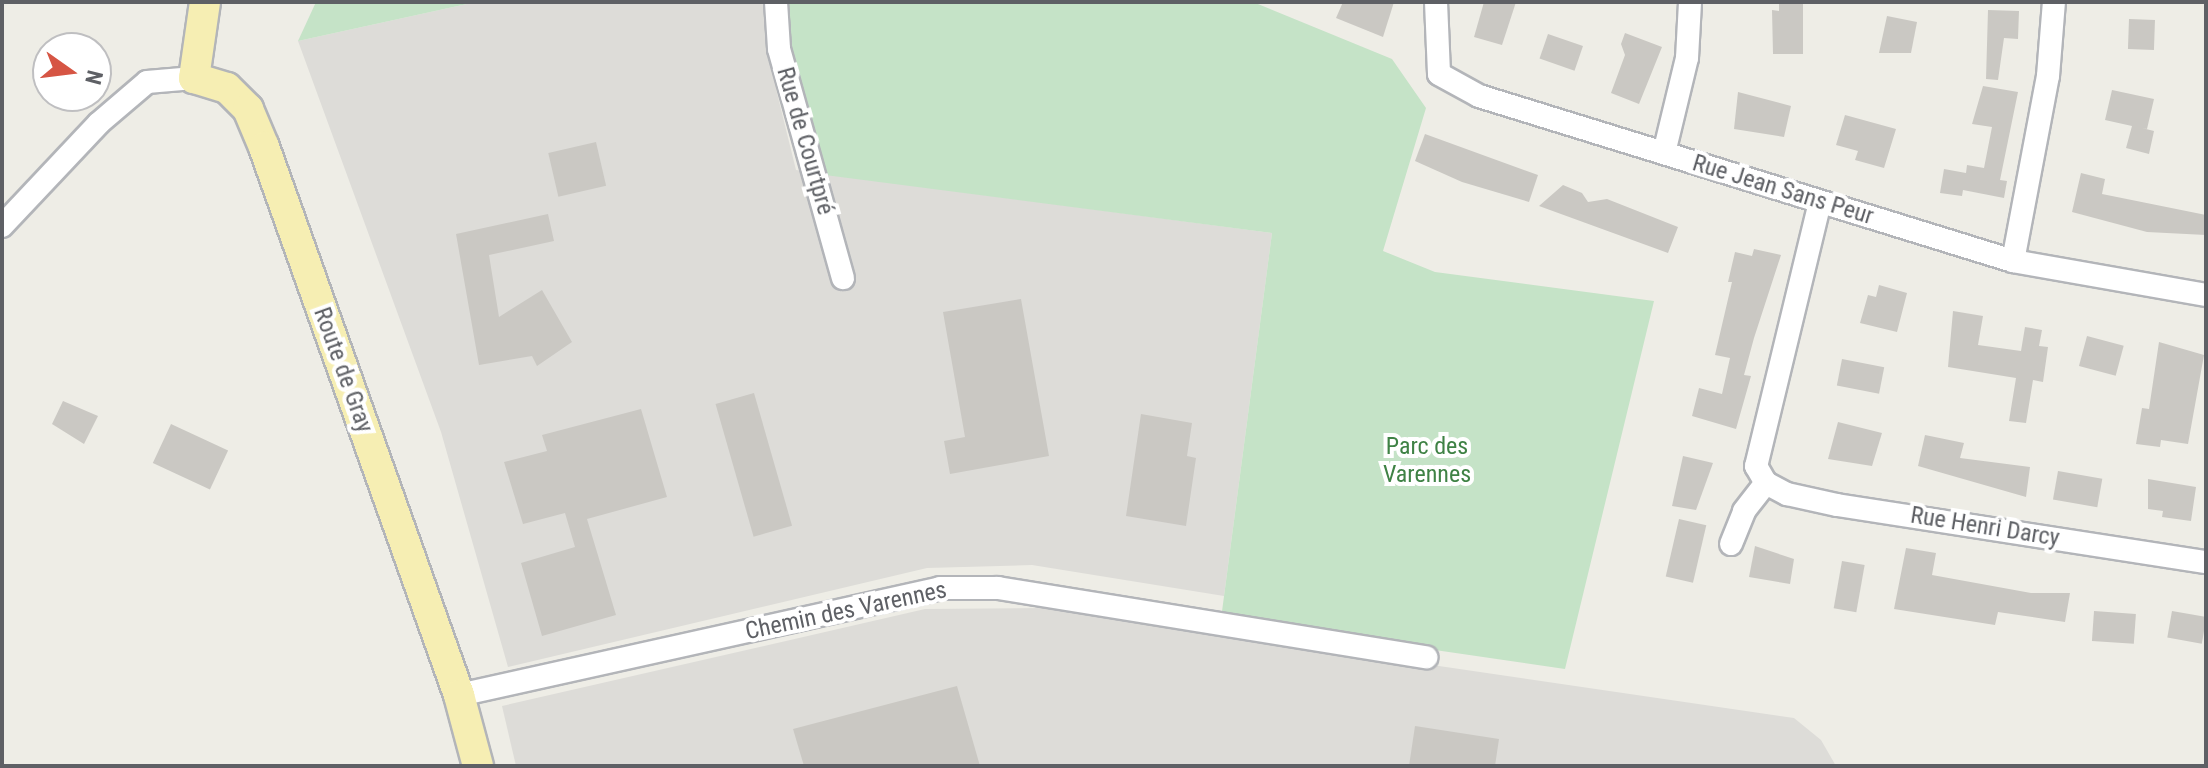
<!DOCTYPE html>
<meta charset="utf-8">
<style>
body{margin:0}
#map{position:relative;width:2208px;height:768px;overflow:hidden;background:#eeede6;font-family:"Roboto Condensed",sans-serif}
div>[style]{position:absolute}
.industrial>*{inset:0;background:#dddcd8}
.green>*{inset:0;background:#c5e3c7}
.building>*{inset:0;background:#cac8c3;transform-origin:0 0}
.roads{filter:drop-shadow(2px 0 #b3b5b9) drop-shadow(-2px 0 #b3b5b9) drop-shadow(0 2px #b3b5b9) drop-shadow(0 -2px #b3b5b9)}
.minor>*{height:22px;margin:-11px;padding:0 11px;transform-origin:11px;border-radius:11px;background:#fff}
.major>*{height:30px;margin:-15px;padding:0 15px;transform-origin:15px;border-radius:15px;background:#f6eeb3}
span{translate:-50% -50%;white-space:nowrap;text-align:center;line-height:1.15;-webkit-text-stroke:8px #fff;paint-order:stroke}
.street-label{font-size:24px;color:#5e6065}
.park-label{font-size:24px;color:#3f8245}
.frame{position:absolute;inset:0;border:4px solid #5e6065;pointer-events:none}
.north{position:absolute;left:32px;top:32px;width:80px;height:80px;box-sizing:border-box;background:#fff;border:2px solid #bfbfc1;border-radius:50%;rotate:104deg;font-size:22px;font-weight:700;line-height:32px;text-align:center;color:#5e6065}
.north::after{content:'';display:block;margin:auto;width:28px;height:36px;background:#d65544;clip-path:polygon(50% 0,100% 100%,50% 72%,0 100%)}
</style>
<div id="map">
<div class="industrial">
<div style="clip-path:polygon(476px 2px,763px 2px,777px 93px,796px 170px,1272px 233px,1224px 596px,1032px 565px,927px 568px,508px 667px,441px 432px,298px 41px)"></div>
<div style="clip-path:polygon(1043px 608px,1794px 718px,1821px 740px,1836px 766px,516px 766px,502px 706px,925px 609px)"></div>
</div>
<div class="green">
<div style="clip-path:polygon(316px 2px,476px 2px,298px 41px)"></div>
<div style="clip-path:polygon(787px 2px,1253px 2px,1392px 59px,1426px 108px,1383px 251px,1435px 272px,1654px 301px,1565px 669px,1221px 619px,1272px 233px,825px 175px,791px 49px)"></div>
</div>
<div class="building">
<div style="clip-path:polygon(1343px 2px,1394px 2px,1383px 37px,1336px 18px)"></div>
<div style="clip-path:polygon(1484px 2px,1516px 2px,1502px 45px,1474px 37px)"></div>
<div style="clip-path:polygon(1779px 2px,1803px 2px,1803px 54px,1773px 54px,1772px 10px,1779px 11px)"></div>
<div style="clip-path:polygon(1988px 10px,2019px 11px,2018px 39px,2004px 38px,1998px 80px,1986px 79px)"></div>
<div style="clip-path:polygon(1887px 16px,1917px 22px,1911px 53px,1879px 53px)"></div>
<div style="left:2129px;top:19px;width:26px;height:30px;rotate:2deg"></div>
<div style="clip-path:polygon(1625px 33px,1662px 47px,1639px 104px,1611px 93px,1625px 55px,1621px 44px)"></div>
<div style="left:1548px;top:34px;width:37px;height:26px;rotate:19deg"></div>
<div style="clip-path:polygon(1983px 86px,2018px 92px,2000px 180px,2007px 181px,2004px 198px,1963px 190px,1962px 196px,1940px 193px,1944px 169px,1966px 173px,1967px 165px,1984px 168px,1992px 127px,1972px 124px)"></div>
<div style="clip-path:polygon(2112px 90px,2154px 99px,2147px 129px,2142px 128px,2154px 131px,2149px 154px,2126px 148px,2132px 126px,2105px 120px)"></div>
<div style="clip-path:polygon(1738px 92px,1791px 106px,1784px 137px,1734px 129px)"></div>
<div style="clip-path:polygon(1845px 115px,1896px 129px,1884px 168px,1855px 160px,1858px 151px,1836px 145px)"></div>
<div style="clip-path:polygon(1425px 134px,1538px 175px,1529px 202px,1462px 182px,1415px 161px)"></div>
<div style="left:596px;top:142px;width:45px;height:49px;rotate:77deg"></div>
<div style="clip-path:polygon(2081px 173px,2105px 179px,2102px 194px,2206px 215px,2206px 235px,2147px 232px,2072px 212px)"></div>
<div style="clip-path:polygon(1563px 185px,1582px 193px,1588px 202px,1607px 199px,1678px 227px,1668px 253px,1539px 206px)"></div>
<div style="clip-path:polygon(548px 214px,554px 241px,489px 255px,499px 317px,542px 290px,572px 342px,537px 366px,532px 356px,479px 365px,456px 234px)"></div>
<div style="clip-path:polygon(1754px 249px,1781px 255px,1754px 338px,1744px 375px,1751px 376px,1736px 429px,1692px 416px,1699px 388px,1722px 394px,1730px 358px,1715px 355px,1732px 282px,1728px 282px,1735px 252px,1752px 256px)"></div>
<div style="clip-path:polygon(1879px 285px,1907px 293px,1897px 332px,1860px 323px,1868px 295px,1876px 297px)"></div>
<div style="clip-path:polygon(1021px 299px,1049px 456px,950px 474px,944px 441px,965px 437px,943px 312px)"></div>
<div style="clip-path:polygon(1953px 311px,1983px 316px,1978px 345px,2021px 351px,2025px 327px,2042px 330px,2039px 346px,2048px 347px,2043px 382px,2033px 380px,2026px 423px,2009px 421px,2016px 378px,1948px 367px)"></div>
<div style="left:2087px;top:336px;width:38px;height:31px;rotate:15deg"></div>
<div style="clip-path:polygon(2159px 342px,2204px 355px,2188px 444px,2161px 440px,2160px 447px,2136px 444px,2142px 408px,2149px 409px)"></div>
<div style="left:1842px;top:359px;width:43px;height:27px;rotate:11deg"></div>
<div style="left:754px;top:393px;width:138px;height:40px;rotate:74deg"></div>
<div style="clip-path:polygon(63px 401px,98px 416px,84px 444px,52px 424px)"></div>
<div style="clip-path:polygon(641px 409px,667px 497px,587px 519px,616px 615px,542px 636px,521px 563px,575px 547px,565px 513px,523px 524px,504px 462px,547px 451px,542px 435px)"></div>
<div style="clip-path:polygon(1141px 414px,1192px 423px,1187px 456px,1196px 458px,1186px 526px,1126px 516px)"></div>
<div style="clip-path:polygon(1838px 422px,1882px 433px,1872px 466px,1828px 459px)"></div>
<div style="left:171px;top:424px;width:63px;height:43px;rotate:25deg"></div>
<div style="clip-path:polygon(1925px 435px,1964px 443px,1960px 458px,2030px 467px,2026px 497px,1918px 466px)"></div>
<div style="clip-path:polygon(1683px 456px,1713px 463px,1696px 510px,1672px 506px)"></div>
<div style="left:2058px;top:471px;width:45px;height:29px;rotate:10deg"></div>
<div style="clip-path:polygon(2148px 479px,2196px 487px,2191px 521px,2162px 517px,2163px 511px,2148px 509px)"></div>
<div style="left:1679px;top:519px;width:28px;height:59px;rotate:13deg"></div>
<div style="clip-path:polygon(1755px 546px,1794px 559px,1790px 584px,1749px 577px)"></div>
<div style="clip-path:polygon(1906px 548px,1936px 553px,1932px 575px,2031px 593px,2070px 593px,2065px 622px,1998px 612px,1995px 625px,1894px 609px)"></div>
<div style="left:1842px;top:561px;width:23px;height:48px;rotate:10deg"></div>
<div style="left:2094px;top:611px;width:42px;height:30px;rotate:4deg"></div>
<div style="left:2172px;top:611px;width:35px;height:27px;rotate:10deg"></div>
<div style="clip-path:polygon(957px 686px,980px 766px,804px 766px,793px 729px)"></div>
<div style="clip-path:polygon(1415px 726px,1499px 739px,1495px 766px,1409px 766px)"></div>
</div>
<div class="roads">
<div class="minor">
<div style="left:776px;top:2px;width:47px;rotate:86.3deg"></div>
<div style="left:779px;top:49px;width:238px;rotate:74.4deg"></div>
<div style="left:1436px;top:2px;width:72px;rotate:87.6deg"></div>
<div style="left:1439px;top:74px;width:46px;rotate:28.8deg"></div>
<div style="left:1479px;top:96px;width:559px;rotate:17.17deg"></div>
<div style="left:2013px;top:261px;width:196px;rotate:10deg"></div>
<div style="left:1664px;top:153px;width:98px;rotate:-76.4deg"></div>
<div style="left:1687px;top:58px;width:56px;rotate:-86.9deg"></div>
<div style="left:1820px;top:202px;width:272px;rotate:103.6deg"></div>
<div style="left:1756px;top:466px;width:20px;rotate:60deg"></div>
<div style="left:1766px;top:483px;width:24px;rotate:28deg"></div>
<div style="left:1787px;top:494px;width:51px;rotate:12.4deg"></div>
<div style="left:1837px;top:505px;width:373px;rotate:8.8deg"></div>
<div style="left:2px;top:226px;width:141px;rotate:-46.7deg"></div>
<div style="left:99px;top:123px;width:63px;rotate:-40.5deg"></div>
<div style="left:147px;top:82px;width:47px;rotate:-4.9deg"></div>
<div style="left:2013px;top:261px;width:188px;rotate:-79.3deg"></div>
<div style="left:2048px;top:76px;width:74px;rotate:-85.4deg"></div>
<div style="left:1731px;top:544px;width:35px;rotate:-68deg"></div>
<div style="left:1744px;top:511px;width:36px;rotate:-52deg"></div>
<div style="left:459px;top:695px;width:493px;rotate:-12.5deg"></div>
<div style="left:940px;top:588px;width:58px"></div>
<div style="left:998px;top:588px;width:434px;rotate:9.2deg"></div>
</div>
<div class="major">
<div style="left:205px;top:2px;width:77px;rotate:98.2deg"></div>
<div style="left:194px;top:78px;width:34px;rotate:17deg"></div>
<div style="left:227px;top:88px;width:30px;rotate:45deg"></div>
<div style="left:248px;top:109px;width:41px;rotate:67.2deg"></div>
<div style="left:264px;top:147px;width:582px;rotate:70.41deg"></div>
<div style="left:459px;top:695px;width:73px;rotate:75deg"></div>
</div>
</div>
<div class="street-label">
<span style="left:805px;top:141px;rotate:74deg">Rue de Courtpré</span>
<span style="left:1783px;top:190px;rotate:17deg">Rue Jean Sans Peur</span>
<span style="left:343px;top:370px;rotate:70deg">Route de Gray</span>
<span style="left:1985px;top:527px;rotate:9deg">Rue Henri Darcy</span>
<span style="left:846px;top:611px;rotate:-12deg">Chemin des Varennes</span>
</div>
<div class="park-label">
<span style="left:1427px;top:461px">Parc des<br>Varennes</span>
</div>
<div class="frame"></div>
<div class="north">N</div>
</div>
